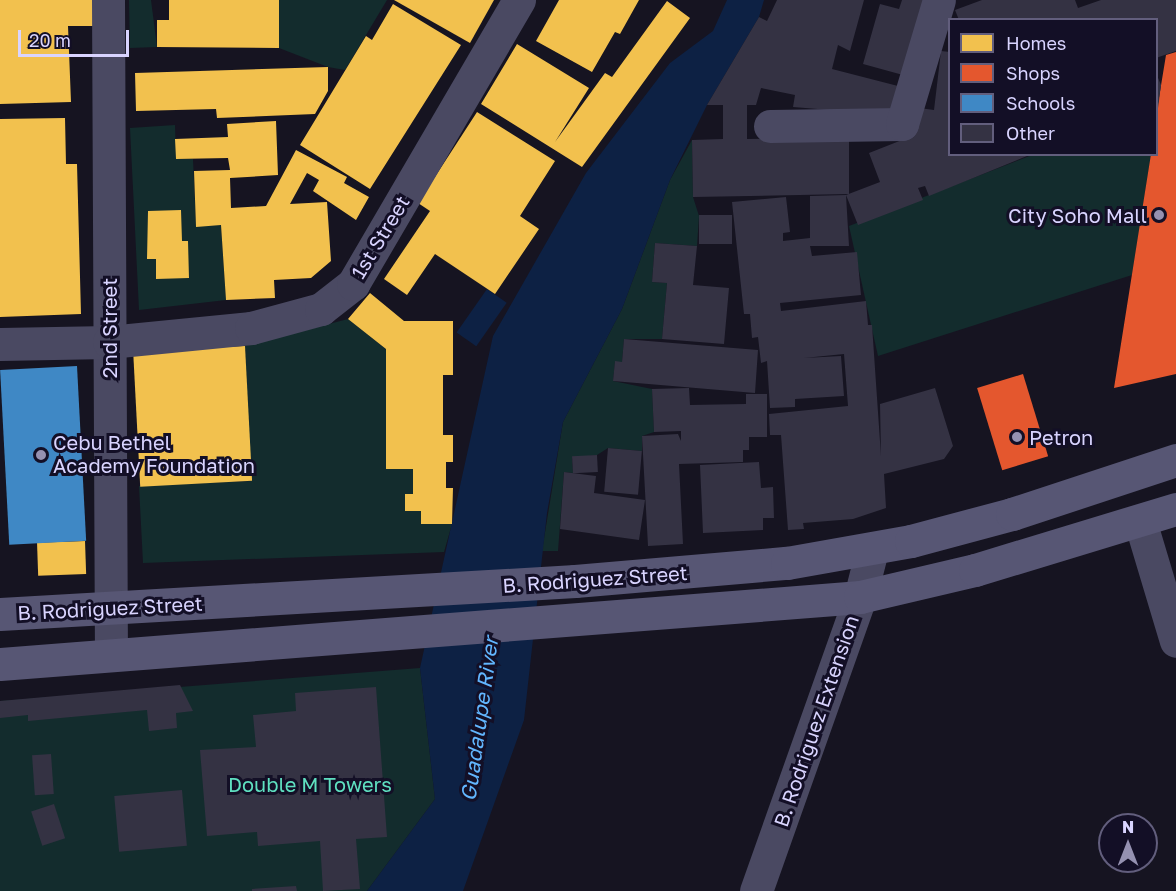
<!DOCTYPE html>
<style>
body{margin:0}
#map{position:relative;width:1176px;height:891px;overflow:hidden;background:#161421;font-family:"Golos Text",sans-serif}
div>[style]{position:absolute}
.green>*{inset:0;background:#132c2d}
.water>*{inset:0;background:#0d2144;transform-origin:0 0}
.homes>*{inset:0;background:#f2c14e;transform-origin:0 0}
.shops>*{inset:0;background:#e4572e;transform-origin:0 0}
.schools>*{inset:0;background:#3f88c5;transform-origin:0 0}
.building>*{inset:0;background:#343243;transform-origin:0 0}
.minor>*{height:33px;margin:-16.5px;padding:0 16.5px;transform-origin:16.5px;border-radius:16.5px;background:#4a4962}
.secondary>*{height:33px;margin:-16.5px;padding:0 16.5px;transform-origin:16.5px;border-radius:16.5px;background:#575674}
.dots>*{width:16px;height:16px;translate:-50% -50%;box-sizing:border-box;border:3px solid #130f26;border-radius:50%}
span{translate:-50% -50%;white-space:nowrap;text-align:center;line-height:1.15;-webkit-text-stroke:6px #130f26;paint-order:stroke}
.poi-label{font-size:20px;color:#d9d4ff}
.right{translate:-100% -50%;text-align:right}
.left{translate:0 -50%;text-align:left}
.street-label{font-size:20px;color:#d9d4ff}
.park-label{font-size:20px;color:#5fe0c0}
.water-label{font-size:21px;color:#62b6ff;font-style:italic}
.legend{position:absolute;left:948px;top:18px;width:210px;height:138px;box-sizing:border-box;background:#130f26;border:2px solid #625e7d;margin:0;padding:8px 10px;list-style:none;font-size:18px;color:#d9d4ff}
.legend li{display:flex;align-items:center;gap:12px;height:30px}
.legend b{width:30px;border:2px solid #625e7d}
.north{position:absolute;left:1098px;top:813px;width:60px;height:60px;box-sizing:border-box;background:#130f26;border:2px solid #625e7d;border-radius:50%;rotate:0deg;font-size:16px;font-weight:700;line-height:24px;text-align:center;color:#d9d4ff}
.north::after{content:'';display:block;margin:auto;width:21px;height:27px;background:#9591b1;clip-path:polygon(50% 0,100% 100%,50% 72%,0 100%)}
.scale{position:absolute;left:18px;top:30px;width:111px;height:27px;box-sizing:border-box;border:3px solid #d9d4ff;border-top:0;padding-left:8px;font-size:18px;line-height:21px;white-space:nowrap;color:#d9d4ff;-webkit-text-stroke:4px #130f26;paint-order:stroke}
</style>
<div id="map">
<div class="green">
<div style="clip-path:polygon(129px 0,151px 0,157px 47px,130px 48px)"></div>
<div style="clip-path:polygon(279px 0,387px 0,345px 70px,328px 67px,279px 48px)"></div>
<div style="clip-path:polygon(175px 125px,176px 159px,193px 159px,196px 226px,221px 225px,226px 300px,139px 310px,130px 128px)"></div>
<div style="clip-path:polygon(692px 140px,693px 197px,699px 216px,697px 246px,655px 243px,652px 282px,667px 283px,662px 339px,624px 339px,622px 362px,615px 362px,613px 381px,652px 389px,654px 432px,642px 436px,642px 451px,608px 448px,597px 455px,572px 458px,573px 473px,564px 472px,558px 551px,542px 551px,563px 422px,622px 309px,670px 180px)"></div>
<div style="clip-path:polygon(1032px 155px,1151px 155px,1132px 275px,878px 356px,849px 226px)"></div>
<div style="clip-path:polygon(348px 319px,386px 349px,386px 468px,413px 469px,413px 494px,405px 495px,405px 511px,421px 511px,421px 524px,452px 524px,444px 552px,143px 563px,139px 486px,251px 481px,245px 346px)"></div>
<div style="clip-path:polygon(420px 668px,435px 799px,367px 891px,0 891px,0 701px)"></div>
</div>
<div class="water">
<div style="clip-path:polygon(727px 0,764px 0,759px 17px,707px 105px,670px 180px,622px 309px,563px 422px,547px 513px,524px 720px,463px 891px,367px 891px,435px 799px,420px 668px,493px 336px,586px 173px,670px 63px,713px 31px)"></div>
<div style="left:487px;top:289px;width:24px;height:53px;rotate:35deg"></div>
</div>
<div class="homes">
<div style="clip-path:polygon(0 0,93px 0,93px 26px,68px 26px,71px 102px,0 104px)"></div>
<div style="clip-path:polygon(169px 0,279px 0,279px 48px,157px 47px,157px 20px,169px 20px)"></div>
<div style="clip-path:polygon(394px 0,494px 0,470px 43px)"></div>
<div style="clip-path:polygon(559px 0,639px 0,620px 34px,615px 32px,592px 72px,536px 41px)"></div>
<div style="clip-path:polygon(667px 1px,690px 18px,582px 167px,481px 104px,517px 44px,589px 88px,555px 142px,605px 73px,612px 77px)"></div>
<div style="clip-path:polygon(393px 4px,461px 45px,370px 189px,300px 145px,366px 36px,372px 40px)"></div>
<div style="clip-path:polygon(328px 67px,328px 91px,315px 114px,217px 118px,216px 109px,136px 111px,135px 73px)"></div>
<div style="clip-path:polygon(477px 112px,555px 161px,520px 216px,539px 229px,495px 294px,435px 254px,407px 295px,384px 279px,430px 211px,418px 203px)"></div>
<div style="clip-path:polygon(65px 118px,66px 164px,77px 164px,81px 314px,0 317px,0 119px)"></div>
<div style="clip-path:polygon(276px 121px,278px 175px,230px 178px,231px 208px,266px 206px,296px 150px,347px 177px,344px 183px,369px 197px,356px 220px,313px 191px,319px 180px,307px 173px,290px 204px,327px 202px,331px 261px,311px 278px,274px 280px,275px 298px,226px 300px,221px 225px,196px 227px,194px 171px,230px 170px,228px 158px,176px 159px,175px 139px,228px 137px,227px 124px)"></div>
<div style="clip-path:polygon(181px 210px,182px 241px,188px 241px,189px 278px,156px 279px,156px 259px,147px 259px,148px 211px)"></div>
<div style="clip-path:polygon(370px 293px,404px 321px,453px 321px,453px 375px,443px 375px,443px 435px,453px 435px,453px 462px,446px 462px,446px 488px,453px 488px,452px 524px,421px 524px,421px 511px,405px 511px,405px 494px,413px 494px,413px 469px,386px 469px,386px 349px,348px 319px)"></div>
<div style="left:245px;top:346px;width:135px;height:112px;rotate:87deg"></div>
<div style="left:85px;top:541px;width:33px;height:48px;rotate:88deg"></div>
</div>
<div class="shops">
<div style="clip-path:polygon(1176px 52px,1176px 374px,1114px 388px,1151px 154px,1156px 154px,1156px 116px,1166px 55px)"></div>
<div style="left:1023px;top:374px;width:86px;height:48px;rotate:73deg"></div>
</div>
<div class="schools">
<div style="left:77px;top:366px;width:175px;height:77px;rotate:87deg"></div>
</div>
<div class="building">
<div style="clip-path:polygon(777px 0,864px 0,850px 51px,838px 45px,832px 69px,898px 86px,891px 115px,793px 107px,795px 95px,761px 88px,756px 105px,747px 105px,747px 139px,849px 137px,849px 194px,693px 197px,692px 140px,723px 139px,723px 105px,707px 105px,759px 17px,767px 21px)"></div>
<div style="clip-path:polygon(902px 0,925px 0,903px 75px,863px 64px,880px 4px,899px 9px)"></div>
<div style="clip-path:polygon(982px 0,1075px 0,1078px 8px,1101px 0,1176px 0,1176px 51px,1156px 58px,1156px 20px,959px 20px,955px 10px)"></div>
<div style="clip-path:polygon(941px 51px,950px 52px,950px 154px,1032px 154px,929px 196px,925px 186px,918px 188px,923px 200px,858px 225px,846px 195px,849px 246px,810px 246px,812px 256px,857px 252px,861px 295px,780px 303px,781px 311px,866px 301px,868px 325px,872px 325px,881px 456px,880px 404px,935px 388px,953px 446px,944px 459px,884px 474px,886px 508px,853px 519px,803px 523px,804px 529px,788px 530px,781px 435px,770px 435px,769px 414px,848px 406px,844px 354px,804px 358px,841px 356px,844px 396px,795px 399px,795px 407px,770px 408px,767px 361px,761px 363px,758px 337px,752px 338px,750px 314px,744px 314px,732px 202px,786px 197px,790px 232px,783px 233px,783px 241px,810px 238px,810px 196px,846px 195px,880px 182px,869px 153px,907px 138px,912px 107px,934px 110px)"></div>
<div style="clip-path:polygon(1156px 73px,1161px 85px,1158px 108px,1156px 108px)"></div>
<div style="left:732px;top:215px;width:29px;height:33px;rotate:90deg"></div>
<div style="clip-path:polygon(655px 243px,697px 246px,693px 285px,729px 288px,724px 344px,662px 339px,667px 283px,652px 282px)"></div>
<div style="clip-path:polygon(624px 339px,758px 350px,755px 393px,613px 381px,615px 361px,622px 362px)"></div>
<div style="clip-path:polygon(689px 388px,690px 405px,746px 404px,746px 394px,767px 394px,767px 437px,749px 437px,749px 450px,743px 450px,743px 462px,679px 464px,683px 544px,648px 546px,642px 436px,678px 434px,681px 441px,681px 431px,654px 432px,652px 389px)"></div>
<div style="left:608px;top:448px;width:34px;height:44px;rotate:5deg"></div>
<div style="left:597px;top:455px;width:17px;height:25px;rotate:87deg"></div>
<div style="clip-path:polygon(759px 462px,761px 488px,773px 487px,774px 518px,763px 518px,763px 530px,703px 533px,700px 465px)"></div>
<div style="clip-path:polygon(564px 472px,596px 476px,594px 493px,645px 500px,639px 540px,560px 529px)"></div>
<div style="clip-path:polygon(180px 685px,193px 711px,176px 713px,177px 728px,149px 731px,147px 710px,28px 721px,28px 715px,0 718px,0 701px)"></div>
<div style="clip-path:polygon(376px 687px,387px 837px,356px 839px,360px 889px,323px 891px,320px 841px,258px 846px,257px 832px,207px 836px,200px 750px,256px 747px,253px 715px,296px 711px,295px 693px)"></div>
<div style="left:51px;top:754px;width:40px;height:19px;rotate:86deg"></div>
<div style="left:182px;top:790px;width:56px;height:68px;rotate:85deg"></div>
<div style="left:54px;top:804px;width:36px;height:24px;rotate:72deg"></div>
<div style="clip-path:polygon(296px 886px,297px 891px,252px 891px,252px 889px)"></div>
</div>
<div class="minor">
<div style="left:108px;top:0;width:655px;rotate:89.74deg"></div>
<div style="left:770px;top:126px;width:132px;rotate:-0.9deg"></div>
<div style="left:902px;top:124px;width:129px;rotate:-73.4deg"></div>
<div style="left:0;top:344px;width:109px;rotate:-1.1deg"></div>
<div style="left:109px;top:342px;width:143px;rotate:-5.6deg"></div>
<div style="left:251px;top:328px;width:73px;rotate:-15.2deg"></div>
<div style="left:321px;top:309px;width:41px;rotate:-38deg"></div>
<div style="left:353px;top:284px;width:329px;rotate:-59.7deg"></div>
<div style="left:1140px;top:521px;width:125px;rotate:73.3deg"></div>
<div style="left:756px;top:891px;width:312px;rotate:-70.5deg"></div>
<div style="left:860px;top:597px;width:49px;rotate:-75.7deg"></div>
</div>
<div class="secondary">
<div style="left:0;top:614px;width:576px;rotate:-3.28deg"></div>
<div style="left:575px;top:581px;width:213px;rotate:-4.9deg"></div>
<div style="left:787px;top:563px;width:126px;rotate:-10.1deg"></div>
<div style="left:911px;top:541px;width:105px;rotate:-15deg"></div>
<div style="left:1012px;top:514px;width:173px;rotate:-18.2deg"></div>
<div style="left:0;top:664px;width:863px;rotate:-4.45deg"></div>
<div style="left:860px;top:597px;width:118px;rotate:-13.2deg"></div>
<div style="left:975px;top:570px;width:210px;rotate:-16.9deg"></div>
</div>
<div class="dots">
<div style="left:1159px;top:215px;background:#9591b1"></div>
<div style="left:1017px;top:437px;background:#9591b1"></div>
<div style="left:41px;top:455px;background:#9591b1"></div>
</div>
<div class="poi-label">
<span class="right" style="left:1147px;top:215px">City Soho Mall</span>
<span class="left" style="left:1029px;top:437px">Petron</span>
<span class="left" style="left:53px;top:454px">Cebu Bethel<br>Academy Foundation</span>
</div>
<div class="street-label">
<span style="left:380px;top:237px;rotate:-59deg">1st Street</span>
<span style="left:109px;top:328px;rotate:-90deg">2nd Street</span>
<span style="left:595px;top:579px;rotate:-4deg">B. Rodriguez Street</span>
<span style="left:110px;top:608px;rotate:-3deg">B. Rodriguez Street</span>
<span style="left:816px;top:721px;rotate:-71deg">B. Rodriguez Extension</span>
</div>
<div class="park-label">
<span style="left:310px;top:784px">Double M Towers</span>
</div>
<div class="water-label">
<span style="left:479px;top:719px;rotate:-82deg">Guadalupe River</span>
</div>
<ul class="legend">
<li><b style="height:16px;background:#f2c14e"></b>Homes</li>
<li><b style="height:16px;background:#e4572e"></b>Shops</li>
<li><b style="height:16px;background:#3f88c5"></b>Schools</li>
<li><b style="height:16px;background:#343243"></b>Other</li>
</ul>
<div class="north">N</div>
<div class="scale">20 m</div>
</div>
